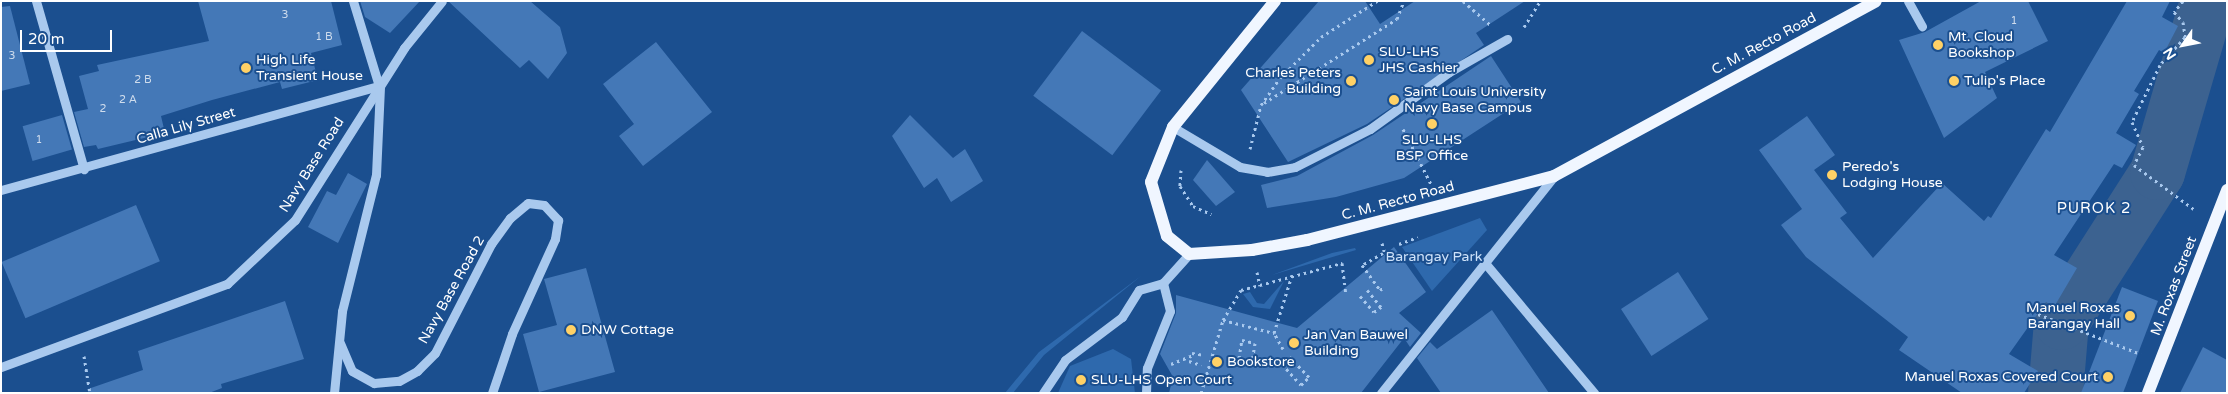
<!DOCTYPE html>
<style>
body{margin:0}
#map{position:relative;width:2228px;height:394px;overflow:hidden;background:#1b4f8f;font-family:"Varela Round",sans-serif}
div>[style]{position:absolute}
.green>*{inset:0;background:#2e69ad}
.river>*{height:55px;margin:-27.5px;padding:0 27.5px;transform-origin:27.5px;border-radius:27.5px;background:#3c6290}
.building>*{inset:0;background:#4478b7;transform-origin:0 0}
.path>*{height:3px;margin-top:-1.5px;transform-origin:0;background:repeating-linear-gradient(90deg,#a9c9ee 0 2.5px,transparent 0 6.5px)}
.minor>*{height:9px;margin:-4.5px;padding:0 4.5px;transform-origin:4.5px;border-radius:4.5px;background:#a9c9ee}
.major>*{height:12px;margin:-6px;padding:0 6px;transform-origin:6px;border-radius:6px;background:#f0f6ff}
.dots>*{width:14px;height:14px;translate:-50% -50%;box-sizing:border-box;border:2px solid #1b4f8f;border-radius:50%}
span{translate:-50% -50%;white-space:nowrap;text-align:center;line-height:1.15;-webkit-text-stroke:4px #1b4f8f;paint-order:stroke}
.number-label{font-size:11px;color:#d0dded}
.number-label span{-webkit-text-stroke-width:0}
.poi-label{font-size:14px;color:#fff}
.left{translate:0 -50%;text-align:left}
.right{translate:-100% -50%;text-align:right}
.street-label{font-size:14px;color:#fff}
.park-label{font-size:14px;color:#cfe3fa}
.neighbourhood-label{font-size:15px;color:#fff;letter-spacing:1px}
.frame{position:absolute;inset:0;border:2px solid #fff;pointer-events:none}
.north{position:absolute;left:2158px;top:20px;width:50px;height:50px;-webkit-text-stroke:4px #1b4f8f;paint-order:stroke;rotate:237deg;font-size:14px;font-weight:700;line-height:20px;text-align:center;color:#fff}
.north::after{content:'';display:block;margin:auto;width:18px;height:22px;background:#fff;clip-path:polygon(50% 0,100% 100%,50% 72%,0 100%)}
.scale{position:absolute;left:20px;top:30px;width:92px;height:22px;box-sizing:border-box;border:2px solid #fff;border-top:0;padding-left:6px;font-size:15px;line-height:18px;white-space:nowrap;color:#fff;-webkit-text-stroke:4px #1b4f8f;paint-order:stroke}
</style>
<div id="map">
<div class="green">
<div style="clip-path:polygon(1480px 218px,1487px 230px,1432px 291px,1402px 247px)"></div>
<div style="clip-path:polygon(1355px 248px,1356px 250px,1272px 275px,1332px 253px)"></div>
<div style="clip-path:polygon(1141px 276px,1044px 355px,1013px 393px,1005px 393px,1039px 352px)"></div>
<div style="clip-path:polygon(1284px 281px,1270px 309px,1253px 307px,1243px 294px,1250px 292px,1257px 303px,1264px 304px)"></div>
<div style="clip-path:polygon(1113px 349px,1131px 359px,1135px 393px,1058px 393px,1070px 366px)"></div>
</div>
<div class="river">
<div style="left:2055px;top:393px;width:71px;rotate:-85.2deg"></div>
<div style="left:2061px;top:322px;width:178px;rotate:-57.4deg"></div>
<div style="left:2157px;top:172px;width:178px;rotate:-73.7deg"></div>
</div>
<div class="building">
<div style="clip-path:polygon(198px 1px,331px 1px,342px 45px,311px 53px,318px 80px,282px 89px,280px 82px,212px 100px,161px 116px,165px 133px,98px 149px,96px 145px,84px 147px,74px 112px,88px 109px,79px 76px,99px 71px,97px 65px,209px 41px)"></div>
<div style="clip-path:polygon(360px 1px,420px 1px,390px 33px,365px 17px)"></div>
<div style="clip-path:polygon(448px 1px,530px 1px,560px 27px,567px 53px,548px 79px,529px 60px,520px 68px)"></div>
<div style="clip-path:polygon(1319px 1px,1365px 1px,1380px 24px,1415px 1px,1525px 1px,1476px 33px,1484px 45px,1367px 124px,1288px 162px,1241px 90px)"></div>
<div style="clip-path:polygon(1981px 1px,2028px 1px,2048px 41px,1985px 72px,1997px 98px,1944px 138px,1899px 40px,1925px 32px)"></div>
<div style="clip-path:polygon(2127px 1px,2170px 1px,2162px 17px,2178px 26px,2164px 53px,2159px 50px,2134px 91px,2139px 94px,2116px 133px,2136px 145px,2122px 168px,2114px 164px,2054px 255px,2077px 268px,2054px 307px,2046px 302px,2009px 354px,2038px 371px,2024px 393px,1962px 393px,1899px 350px,1908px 337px,1806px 257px,1781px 225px,1802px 209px,1759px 150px,1807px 116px,1835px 155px,1814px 170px,1847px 213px,1840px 218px,1873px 258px,1942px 183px,1984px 221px,1988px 216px,1991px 218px,2046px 129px,2050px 132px)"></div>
<div style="clip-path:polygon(10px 6px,30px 84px,1px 91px,1px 7px)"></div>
<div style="left:1082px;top:31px;width:99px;height:81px;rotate:37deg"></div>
<div style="clip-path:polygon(656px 42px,712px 112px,643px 166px,619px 136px,634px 124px,603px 84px)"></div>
<div style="clip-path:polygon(1491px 56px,1521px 102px,1404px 178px,1336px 197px,1267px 208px,1261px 185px,1297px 176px,1373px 135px)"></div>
<div style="left:62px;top:115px;width:36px;height:41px;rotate:74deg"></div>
<div style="clip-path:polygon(910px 115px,953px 158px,965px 149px,983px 181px,951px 202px,937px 178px,924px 188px,892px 136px)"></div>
<div style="clip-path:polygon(1207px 160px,1235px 192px,1216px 206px,1193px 180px)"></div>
<div style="clip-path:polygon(348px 173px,367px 184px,338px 243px,308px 227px,327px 191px,336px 195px)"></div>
<div style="left:136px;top:205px;width:61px;height:146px;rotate:67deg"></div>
<div style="clip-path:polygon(1394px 247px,1426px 292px,1399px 313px,1421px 333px,1410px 347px,1404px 338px,1361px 393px,1169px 393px,1173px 377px,1160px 354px,1176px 313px,1176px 295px,1297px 328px)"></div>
<div style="clip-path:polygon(586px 268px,615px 372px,539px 392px,523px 334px,557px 325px,544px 279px)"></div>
<div style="left:1678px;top:272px;width:56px;height:68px;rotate:57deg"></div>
<div style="clip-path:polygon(2122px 287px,2158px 301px,2123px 393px,2081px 393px)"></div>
<div style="clip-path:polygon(285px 301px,304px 359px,221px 384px,222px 388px,209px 393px,88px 393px,88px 389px,143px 370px,138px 351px)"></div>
<div style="clip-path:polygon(1492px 310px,1549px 393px,1441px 393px,1417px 358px,1430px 342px,1437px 349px)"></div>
<div style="clip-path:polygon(2203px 347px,2227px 360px,2227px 393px,2180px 393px)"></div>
</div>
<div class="path">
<div style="left:1463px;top:1px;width:37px;rotate:41deg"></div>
<div style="left:2183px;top:1px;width:14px;rotate:129deg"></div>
<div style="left:2174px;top:12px;width:13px;rotate:48deg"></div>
<div style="left:2183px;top:22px;width:15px;rotate:82deg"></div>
<div style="left:2185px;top:37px;width:38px;rotate:132deg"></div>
<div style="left:2160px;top:65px;width:64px;rotate:116.2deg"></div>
<div style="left:2132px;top:122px;width:27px;rotate:66deg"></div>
<div style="left:2143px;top:147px;width:20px;rotate:117deg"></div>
<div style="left:2134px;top:165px;width:76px;rotate:36.4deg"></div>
<div style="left:1524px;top:27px;width:31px;rotate:-58deg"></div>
<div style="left:1264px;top:103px;width:157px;rotate:-32.3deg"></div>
<div style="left:1397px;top:19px;width:19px;rotate:-69deg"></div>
<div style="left:1403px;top:129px;width:62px;rotate:63deg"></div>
<div style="left:1250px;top:149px;width:45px;rotate:-76deg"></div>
<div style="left:1261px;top:105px;width:33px;rotate:-55deg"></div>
<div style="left:1280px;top:78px;width:58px;rotate:-45deg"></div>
<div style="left:1321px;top:37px;width:67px;rotate:-32.7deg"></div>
<div style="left:1181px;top:170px;width:16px;rotate:94deg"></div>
<div style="left:1180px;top:186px;width:24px;rotate:57deg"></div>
<div style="left:1193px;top:206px;width:20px;rotate:24deg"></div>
<div style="left:1382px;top:243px;width:11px;rotate:75deg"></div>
<div style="left:1399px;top:244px;width:20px;rotate:-20deg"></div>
<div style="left:1383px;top:253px;width:24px;rotate:150deg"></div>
<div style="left:1362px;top:265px;width:31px;rotate:54deg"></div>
<div style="left:1380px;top:290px;width:4px;rotate:-34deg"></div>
<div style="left:1257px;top:272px;width:14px;rotate:78deg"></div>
<div style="left:1360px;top:296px;width:21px;rotate:49deg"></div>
<div style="left:1374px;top:312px;width:9px;rotate:-36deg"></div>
<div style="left:1381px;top:307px;width:22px;rotate:-129deg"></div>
<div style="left:2038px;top:314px;width:110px;rotate:21.2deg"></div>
<div style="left:1223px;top:320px;width:53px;rotate:14.3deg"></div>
<div style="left:1283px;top:349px;width:18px;rotate:-119deg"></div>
<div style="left:1274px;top:333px;width:61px;rotate:-72.8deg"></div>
<div style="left:1192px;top:353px;width:12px;rotate:9deg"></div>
<div style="left:84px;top:356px;width:37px;rotate:81deg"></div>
<div style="left:1239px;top:358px;width:18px;rotate:-81deg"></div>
<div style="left:1242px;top:340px;width:13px;rotate:13deg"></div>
<div style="left:1255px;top:343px;width:18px;rotate:99deg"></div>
<div style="left:1189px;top:361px;width:13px;rotate:18deg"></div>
<div style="left:1171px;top:364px;width:22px;rotate:-22deg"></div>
<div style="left:1282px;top:364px;width:28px;rotate:48deg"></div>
<div style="left:1301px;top:385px;width:11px;rotate:-45deg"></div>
<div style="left:1309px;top:377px;width:28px;rotate:-134deg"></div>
<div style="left:1201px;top:393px;width:76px;rotate:-73.2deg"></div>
<div style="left:1223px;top:320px;width:35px;rotate:-59deg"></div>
<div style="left:1241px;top:290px;width:105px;rotate:-15deg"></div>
<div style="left:1342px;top:263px;width:31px;rotate:83deg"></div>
</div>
<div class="minor">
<div style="left:36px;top:1px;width:175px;rotate:74.1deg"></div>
<div style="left:353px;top:1px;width:89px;rotate:73deg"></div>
<div style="left:1908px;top:1px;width:29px;rotate:61deg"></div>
<div style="left:1173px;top:127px;width:78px;rotate:30.8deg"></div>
<div style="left:1240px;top:167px;width:27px;rotate:10deg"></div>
<div style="left:1267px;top:172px;width:28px;rotate:-10deg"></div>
<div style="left:1295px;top:167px;width:84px;rotate:-26.9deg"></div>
<div style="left:1370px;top:129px;width:97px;rotate:-35.8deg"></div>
<div style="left:1449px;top:72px;width:67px;rotate:-29.6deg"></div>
<div style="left:1px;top:190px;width:392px;rotate:-15.4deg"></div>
<div style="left:1485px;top:263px;width:170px;rotate:50deg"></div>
<div style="left:340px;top:343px;width:30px;rotate:67deg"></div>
<div style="left:352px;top:371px;width:25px;rotate:29deg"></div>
<div style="left:374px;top:383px;width:25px;rotate:-5deg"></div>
<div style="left:399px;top:381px;width:21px;rotate:-29deg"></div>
<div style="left:417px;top:371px;width:25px;rotate:-45deg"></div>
<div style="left:435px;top:353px;width:123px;rotate:-62.8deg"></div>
<div style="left:491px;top:244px;width:32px;rotate:-54deg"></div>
<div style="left:510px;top:218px;width:23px;rotate:-40deg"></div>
<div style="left:528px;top:203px;width:16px;rotate:7deg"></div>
<div style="left:544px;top:205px;width:21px;rotate:47deg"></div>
<div style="left:558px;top:220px;width:19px;rotate:99deg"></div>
<div style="left:555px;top:239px;width:104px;rotate:114.4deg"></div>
<div style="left:512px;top:334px;width:62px;rotate:108.7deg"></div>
<div style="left:1px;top:367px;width:241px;rotate:-20.2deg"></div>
<div style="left:227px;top:284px;width:93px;rotate:-43.3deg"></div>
<div style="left:295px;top:220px;width:204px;rotate:-57.6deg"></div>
<div style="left:404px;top:48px;width:60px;rotate:-51deg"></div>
<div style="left:334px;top:393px;width:82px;rotate:-84.4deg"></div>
<div style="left:342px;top:311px;width:140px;rotate:-76deg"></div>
<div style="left:376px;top:175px;width:89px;rotate:-87.4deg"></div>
<div style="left:1043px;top:393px;width:40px;rotate:-56deg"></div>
<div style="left:1065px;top:360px;width:71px;rotate:-37deg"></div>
<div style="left:1122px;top:317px;width:32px;rotate:-58deg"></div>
<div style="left:1139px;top:290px;width:25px;rotate:-16deg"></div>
<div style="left:1163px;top:283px;width:39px;rotate:-48deg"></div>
<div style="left:1146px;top:393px;width:25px;rotate:-88deg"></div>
<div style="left:1147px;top:368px;width:61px;rotate:-68deg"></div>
<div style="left:1170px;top:311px;width:29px;rotate:-104deg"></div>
<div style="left:1381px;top:393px;width:278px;rotate:-51.4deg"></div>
</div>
<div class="major">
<div style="left:1275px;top:1px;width:162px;rotate:129deg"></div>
<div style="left:1173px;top:127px;width:59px;rotate:111.8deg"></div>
<div style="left:1151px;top:182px;width:56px;rotate:73.5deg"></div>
<div style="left:1167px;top:236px;width:28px;rotate:39deg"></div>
<div style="left:1189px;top:254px;width:63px;rotate:-3.6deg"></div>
<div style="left:1252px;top:250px;width:56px;rotate:-10.3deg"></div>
<div style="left:1307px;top:240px;width:255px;rotate:-14.5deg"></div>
<div style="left:1554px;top:176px;width:366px;rotate:-28.5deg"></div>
<div style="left:2148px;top:393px;width:218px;rotate:-68.7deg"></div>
</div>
<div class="dots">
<div style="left:1938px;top:45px;background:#ffd166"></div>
<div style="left:1369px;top:60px;background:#ffd166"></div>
<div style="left:246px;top:68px;background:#ffd166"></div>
<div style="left:1351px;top:81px;background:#ffd166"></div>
<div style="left:1954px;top:81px;background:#ffd166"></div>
<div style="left:1394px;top:100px;background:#ffd166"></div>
<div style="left:1432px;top:124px;background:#ffd166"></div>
<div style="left:1832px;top:175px;background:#ffd166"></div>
<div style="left:2130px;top:316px;background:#ffd166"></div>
<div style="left:571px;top:330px;background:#ffd166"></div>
<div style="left:1294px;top:343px;background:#ffd166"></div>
<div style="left:1217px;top:362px;background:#ffd166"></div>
<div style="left:2108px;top:377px;background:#ffd166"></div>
<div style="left:1081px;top:380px;background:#ffd166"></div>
</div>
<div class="number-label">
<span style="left:285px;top:15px">3</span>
<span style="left:2014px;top:21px">1</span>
<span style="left:324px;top:37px">1 B</span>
<span style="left:12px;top:56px">3</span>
<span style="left:143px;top:80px">2 B</span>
<span style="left:128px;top:100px">2 A</span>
<span style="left:103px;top:109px">2</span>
<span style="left:39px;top:140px">1</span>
</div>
<div class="poi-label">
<span class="left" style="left:1948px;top:45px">Mt. Cloud<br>Bookshop</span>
<span class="left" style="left:1379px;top:60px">SLU-LHS<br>JHS Cashier</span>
<span class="left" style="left:256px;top:68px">High Life<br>Transient House</span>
<span class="right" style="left:1341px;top:81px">Charles Peters<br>Building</span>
<span class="left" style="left:1964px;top:81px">Tulip's Place</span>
<span class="left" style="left:1404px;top:100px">Saint Louis University<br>Navy Base Campus</span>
<span style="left:1432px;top:148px">SLU-LHS<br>BSP Office</span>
<span class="left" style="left:1842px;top:175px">Peredo's<br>Lodging House</span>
<span class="right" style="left:2120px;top:316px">Manuel Roxas<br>Barangay Hall</span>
<span class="left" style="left:581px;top:330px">DNW Cottage</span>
<span class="left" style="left:1304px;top:343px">Jan Van Bauwel<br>Building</span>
<span class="left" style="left:1227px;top:362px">Bookstore</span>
<span class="right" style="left:2098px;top:377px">Manuel Roxas Covered Court</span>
<span class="left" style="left:1091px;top:380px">SLU-LHS Open Court</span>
</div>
<div class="street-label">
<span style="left:1764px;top:44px;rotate:-28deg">C. M. Recto Road</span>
<span style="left:186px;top:126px;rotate:-16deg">Calla Lily Street</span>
<span style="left:312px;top:165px;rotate:-58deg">Navy Base Road</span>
<span style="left:1398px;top:201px;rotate:-15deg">C. M. Recto Road</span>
<span style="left:2174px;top:286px;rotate:-69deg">M. Roxas Street</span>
<span style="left:452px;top:290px;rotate:-61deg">Navy Base Road 2</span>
</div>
<div class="park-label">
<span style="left:1434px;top:257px">Barangay Park</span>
</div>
<div class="neighbourhood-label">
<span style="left:2094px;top:209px">PUROK 2</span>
</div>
<div class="frame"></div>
<div class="north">N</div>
<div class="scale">20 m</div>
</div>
